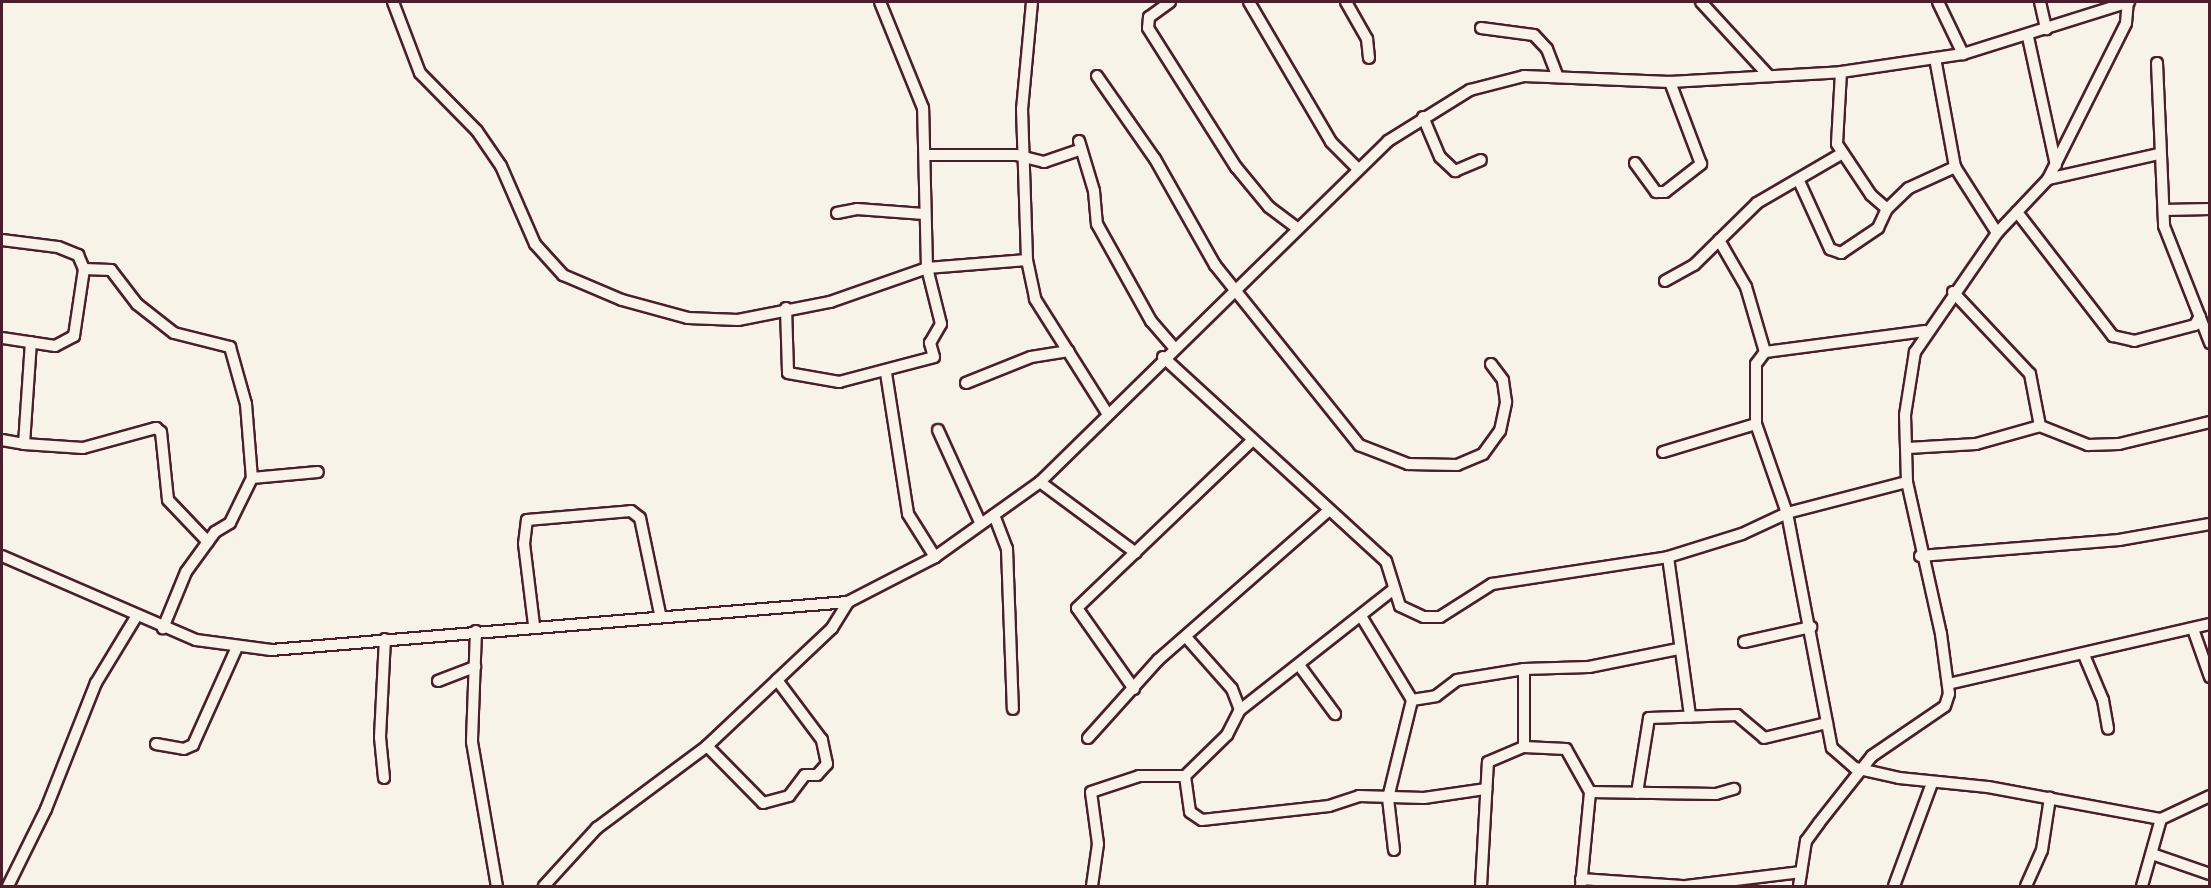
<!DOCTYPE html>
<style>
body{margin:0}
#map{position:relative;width:2211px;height:888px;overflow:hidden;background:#f7f3e8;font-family:Itim,sans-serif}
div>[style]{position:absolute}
.roads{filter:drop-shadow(2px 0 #4a1f2b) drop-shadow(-2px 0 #4a1f2b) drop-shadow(0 2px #4a1f2b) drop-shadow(0 -2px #4a1f2b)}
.minor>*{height:10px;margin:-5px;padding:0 5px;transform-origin:5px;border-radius:5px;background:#f7f3e8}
span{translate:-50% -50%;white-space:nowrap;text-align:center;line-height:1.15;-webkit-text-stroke:5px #f7f3e8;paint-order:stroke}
.frame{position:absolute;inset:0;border:3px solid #4a1f2b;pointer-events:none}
</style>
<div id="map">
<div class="roads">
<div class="minor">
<div style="left:393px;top:2px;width:76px;rotate:69.2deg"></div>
<div style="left:420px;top:73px;width:81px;rotate:45.5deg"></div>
<div style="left:477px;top:131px;width:42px;rotate:55.6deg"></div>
<div style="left:501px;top:166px;width:85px;rotate:66.4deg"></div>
<div style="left:535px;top:244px;width:42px;rotate:47.9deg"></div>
<div style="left:563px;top:275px;width:64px;rotate:23deg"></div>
<div style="left:622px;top:300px;width:68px;rotate:15.3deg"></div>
<div style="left:688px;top:318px;width:50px;rotate:2.3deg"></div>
<div style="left:738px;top:320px;width:94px;rotate:-11.1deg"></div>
<div style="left:830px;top:302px;width:103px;rotate:-19.3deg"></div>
<div style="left:927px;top:268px;width:100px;rotate:-4.6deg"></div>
<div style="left:1032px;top:2px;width:107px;rotate:95.3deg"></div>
<div style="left:1022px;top:109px;width:151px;rotate:88.1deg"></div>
<div style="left:1027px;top:260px;width:40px;rotate:78deg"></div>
<div style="left:1035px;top:299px;width:135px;rotate:57.7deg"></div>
<div style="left:1170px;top:2px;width:26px;rotate:144deg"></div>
<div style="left:1149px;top:17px;width:11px;rotate:95deg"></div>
<div style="left:1148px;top:28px;width:165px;rotate:57.7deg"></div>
<div style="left:1236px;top:167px;width:52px;rotate:50.5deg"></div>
<div style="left:1269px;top:207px;width:35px;rotate:37deg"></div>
<div style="left:1249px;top:2px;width:162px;rotate:59.6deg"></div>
<div style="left:1331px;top:142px;width:38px;rotate:45deg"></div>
<div style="left:1346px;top:2px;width:43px;rotate:60.4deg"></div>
<div style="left:1367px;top:39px;width:19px;rotate:84deg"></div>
<div style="left:1701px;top:2px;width:100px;rotate:47.4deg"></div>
<div style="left:1938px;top:2px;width:58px;rotate:64.3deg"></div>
<div style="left:2040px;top:2px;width:28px;rotate:77deg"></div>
<div style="left:1481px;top:28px;width:53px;rotate:7.5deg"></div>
<div style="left:1534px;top:35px;width:19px;rotate:47deg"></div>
<div style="left:1547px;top:49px;width:28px;rotate:69deg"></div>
<div style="left:2028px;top:37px;width:131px;rotate:77.7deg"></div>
<div style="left:1935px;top:58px;width:111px;rotate:79.6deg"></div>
<div style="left:1955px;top:167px;width:78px;rotate:57.5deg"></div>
<div style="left:2157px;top:63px;width:163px;rotate:87.5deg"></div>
<div style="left:2164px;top:226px;width:126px;rotate:68.5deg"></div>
<div style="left:1841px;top:72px;width:72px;rotate:93.2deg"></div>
<div style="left:1837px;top:144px;width:61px;rotate:56.3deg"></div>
<div style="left:1871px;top:195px;width:21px;rotate:41deg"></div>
<div style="left:1097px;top:76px;width:101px;rotate:55.1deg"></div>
<div style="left:1155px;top:159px;width:122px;rotate:60.5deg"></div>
<div style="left:1215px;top:265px;width:231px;rotate:51.3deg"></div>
<div style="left:1359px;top:445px;width:53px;rotate:21.2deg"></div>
<div style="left:1408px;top:464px;width:49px;rotate:1.2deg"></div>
<div style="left:1457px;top:465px;width:28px;rotate:-23deg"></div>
<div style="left:1483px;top:454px;width:29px;rotate:-54deg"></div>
<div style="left:1500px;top:431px;width:30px;rotate:-78deg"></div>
<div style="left:1506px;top:402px;width:22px;rotate:-98deg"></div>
<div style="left:1503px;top:380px;width:20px;rotate:-127deg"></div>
<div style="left:1423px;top:117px;width:43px;rotate:67deg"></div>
<div style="left:1440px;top:157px;width:21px;rotate:43deg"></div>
<div style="left:1455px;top:171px;width:28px;rotate:-23deg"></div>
<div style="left:1079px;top:141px;width:52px;rotate:73.3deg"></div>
<div style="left:1094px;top:191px;width:33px;rotate:85deg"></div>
<div style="left:1097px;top:224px;width:111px;rotate:60.9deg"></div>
<div style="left:1151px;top:321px;width:35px;rotate:49deg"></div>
<div style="left:925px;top:155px;width:91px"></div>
<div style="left:1016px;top:155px;width:29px;rotate:14deg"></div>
<div style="left:1044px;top:162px;width:37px;rotate:-19deg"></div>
<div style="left:1635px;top:163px;width:36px;rotate:54deg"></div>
<div style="left:1656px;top:192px;width:9px"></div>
<div style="left:1665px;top:192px;width:46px;rotate:-37.9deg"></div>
<div style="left:1701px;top:164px;width:88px;rotate:-110.7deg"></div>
<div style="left:2048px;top:179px;width:114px;rotate:-12.7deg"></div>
<div style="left:1799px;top:181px;width:75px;rotate:65.5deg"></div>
<div style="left:1830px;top:249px;width:12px;rotate:20deg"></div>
<div style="left:1841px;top:253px;width:45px;rotate:-34deg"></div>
<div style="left:1878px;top:228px;width:21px;rotate:-65deg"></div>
<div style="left:1887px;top:209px;width:30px;rotate:-44deg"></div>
<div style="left:1909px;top:188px;width:51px;rotate:-24.5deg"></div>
<div style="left:2164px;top:210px;width:46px;rotate:-1.2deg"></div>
<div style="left:2017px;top:212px;width:157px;rotate:52.3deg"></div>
<div style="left:2113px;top:336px;width:22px;rotate:13deg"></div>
<div style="left:2134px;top:341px;width:63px;rotate:-14.7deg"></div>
<div style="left:2195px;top:325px;width:10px;rotate:-61deg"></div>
<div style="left:837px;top:213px;width:20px;rotate:-11deg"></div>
<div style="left:857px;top:209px;width:67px;rotate:4.3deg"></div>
<div style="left:2px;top:240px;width:56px;rotate:7.1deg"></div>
<div style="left:58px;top:247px;width:22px;rotate:22deg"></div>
<div style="left:78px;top:255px;width:15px;rotate:67deg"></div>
<div style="left:84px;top:269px;width:68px;rotate:98.5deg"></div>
<div style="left:74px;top:336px;width:21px;rotate:152deg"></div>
<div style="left:55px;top:346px;width:54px;rotate:-171.4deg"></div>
<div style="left:1719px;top:240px;width:54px;rotate:60.1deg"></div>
<div style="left:1746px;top:287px;width:68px;rotate:73.7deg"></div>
<div style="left:84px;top:269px;width:27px;rotate:2deg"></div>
<div style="left:111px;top:270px;width:43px;rotate:52.6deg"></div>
<div style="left:137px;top:304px;width:47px;rotate:38.1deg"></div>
<div style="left:174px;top:333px;width:58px;rotate:14deg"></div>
<div style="left:230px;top:347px;width:59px;rotate:74.3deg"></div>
<div style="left:246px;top:404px;width:74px;rotate:85.4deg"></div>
<div style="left:252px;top:478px;width:50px;rotate:116.1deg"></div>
<div style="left:230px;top:523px;width:17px;rotate:149deg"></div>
<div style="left:215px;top:532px;width:49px;rotate:125.9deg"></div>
<div style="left:186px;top:572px;width:61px;rotate:112.3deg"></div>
<div style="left:1665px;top:281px;width:33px;rotate:-29deg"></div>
<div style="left:1694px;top:265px;width:88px;rotate:-44.5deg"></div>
<div style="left:1757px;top:203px;width:99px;rotate:-30.2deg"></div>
<div style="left:1953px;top:292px;width:112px;rotate:46.8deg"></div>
<div style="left:2030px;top:374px;width:53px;rotate:79.1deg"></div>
<div style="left:786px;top:308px;width:65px;rotate:88.2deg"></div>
<div style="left:788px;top:373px;width:52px;rotate:10deg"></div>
<div style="left:839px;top:382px;width:98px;rotate:-14.7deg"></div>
<div style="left:934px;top:357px;width:15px;rotate:-106deg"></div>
<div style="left:930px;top:343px;width:22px;rotate:-60deg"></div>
<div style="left:941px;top:324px;width:58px;rotate:-104deg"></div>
<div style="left:927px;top:268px;width:160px;rotate:-91.4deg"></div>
<div style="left:923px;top:108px;width:114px;rotate:-112.1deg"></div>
<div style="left:1925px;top:331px;width:161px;rotate:172.5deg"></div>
<div style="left:1765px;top:352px;width:15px;rotate:127deg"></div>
<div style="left:1756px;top:364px;width:60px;rotate:90deg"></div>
<div style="left:1756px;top:424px;width:94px;rotate:70.8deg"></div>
<div style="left:1787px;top:513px;width:239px;rotate:79.2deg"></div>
<div style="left:1832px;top:748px;width:30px;rotate:41deg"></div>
<div style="left:1855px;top:768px;width:45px;rotate:12.8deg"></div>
<div style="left:1899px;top:778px;width:89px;rotate:5.8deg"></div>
<div style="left:1988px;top:787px;width:176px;rotate:10.5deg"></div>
<div style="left:2161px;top:819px;width:54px;rotate:-25.1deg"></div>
<div style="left:1163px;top:357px;width:302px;rotate:42.5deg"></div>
<div style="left:1386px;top:561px;width:47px;rotate:72.7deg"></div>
<div style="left:1400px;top:606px;width:26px;rotate:25deg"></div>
<div style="left:1424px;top:617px;width:16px"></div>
<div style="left:1440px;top:617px;width:62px;rotate:-32.4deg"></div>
<div style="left:1492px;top:584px;width:178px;rotate:-8.7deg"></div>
<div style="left:1668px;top:557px;width:77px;rotate:-17.3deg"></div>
<div style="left:1742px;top:534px;width:50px;rotate:-25deg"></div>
<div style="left:1787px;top:513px;width:124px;rotate:-14.5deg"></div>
<div style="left:886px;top:373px;width:143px;rotate:81.1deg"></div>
<div style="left:908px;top:514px;width:51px;rotate:57.9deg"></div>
<div style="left:966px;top:383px;width:70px;rotate:-21.8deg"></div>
<div style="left:1031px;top:357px;width:38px;rotate:-9deg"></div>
<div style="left:938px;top:430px;width:101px;rotate:65.5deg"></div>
<div style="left:2px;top:440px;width:22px;rotate:10deg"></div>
<div style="left:24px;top:444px;width:102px;rotate:-86.1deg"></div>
<div style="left:24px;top:444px;width:59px;rotate:3.9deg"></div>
<div style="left:83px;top:448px;width:76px;rotate:-15.3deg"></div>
<div style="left:156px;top:428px;width:6px;rotate:39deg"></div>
<div style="left:161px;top:432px;width:68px;rotate:84.1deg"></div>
<div style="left:168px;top:500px;width:58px;rotate:46.4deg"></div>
<div style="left:1908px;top:448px;width:68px;rotate:-3.4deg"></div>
<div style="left:1976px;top:444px;width:66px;rotate:-15.7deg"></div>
<div style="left:2040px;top:426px;width:52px;rotate:21.6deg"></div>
<div style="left:2088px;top:445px;width:31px;rotate:-2deg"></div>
<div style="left:2119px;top:444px;width:94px;rotate:-13.6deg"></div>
<div style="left:1663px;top:452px;width:97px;rotate:-16.8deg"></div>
<div style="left:252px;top:478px;width:66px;rotate:-5.2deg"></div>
<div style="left:1040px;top:482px;width:119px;rotate:36.5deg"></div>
<div style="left:994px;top:515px;width:36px;rotate:69deg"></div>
<div style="left:1007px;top:549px;width:160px;rotate:87.9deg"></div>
<div style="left:2px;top:556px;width:211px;rotate:23.4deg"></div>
<div style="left:196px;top:640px;width:76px;rotate:7.6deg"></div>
<div style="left:271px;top:650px;width:579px;rotate:-4.76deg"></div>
<div style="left:848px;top:602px;width:98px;rotate:-27.3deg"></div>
<div style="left:935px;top:557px;width:129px;rotate:-35.5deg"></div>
<div style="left:1040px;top:482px;width:487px;rotate:-44.4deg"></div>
<div style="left:1388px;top:141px;width:97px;rotate:-31.9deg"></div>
<div style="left:1470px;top:90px;width:56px;rotate:-14.5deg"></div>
<div style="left:1524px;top:76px;width:146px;rotate:2.4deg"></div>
<div style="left:1670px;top:82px;width:171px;rotate:-3.3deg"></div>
<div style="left:1841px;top:72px;width:123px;rotate:-8.4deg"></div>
<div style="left:1963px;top:54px;width:174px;rotate:-17.4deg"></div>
<div style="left:1920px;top:556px;width:200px;rotate:-4.6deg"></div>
<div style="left:2119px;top:540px;width:92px;rotate:-10deg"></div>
<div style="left:1668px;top:557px;width:161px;rotate:82.1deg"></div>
<div style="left:1361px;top:616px;width:98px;rotate:58.7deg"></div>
<div style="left:1412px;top:700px;width:24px;rotate:-9deg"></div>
<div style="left:1436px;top:696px;width:26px;rotate:-37deg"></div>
<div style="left:1457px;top:680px;width:68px;rotate:-9.3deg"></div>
<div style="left:1524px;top:669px;width:65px;rotate:-1.8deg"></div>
<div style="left:1589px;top:667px;width:91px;rotate:-11.4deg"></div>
<div style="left:534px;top:625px;width:82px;rotate:-97deg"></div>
<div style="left:524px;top:544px;width:24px;rotate:-83deg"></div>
<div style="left:527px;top:520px;width:104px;rotate:-4.9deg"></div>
<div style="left:631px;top:511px;width:11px;rotate:38deg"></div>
<div style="left:640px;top:518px;width:98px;rotate:78.2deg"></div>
<div style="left:2193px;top:629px;width:51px;rotate:70.5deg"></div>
<div style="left:476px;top:631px;width:111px;rotate:92.1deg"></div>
<div style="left:472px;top:742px;width:146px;rotate:80.2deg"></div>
<div style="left:1186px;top:637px;width:69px;rotate:48.5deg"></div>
<div style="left:1232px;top:689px;width:22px;rotate:69deg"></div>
<div style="left:1744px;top:642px;width:69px;rotate:-12.6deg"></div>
<div style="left:2084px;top:655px;width:49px;rotate:67.1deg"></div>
<div style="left:2103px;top:700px;width:29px;rotate:80deg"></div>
<div style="left:1299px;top:665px;width:61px;rotate:53.7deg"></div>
<div style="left:438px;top:681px;width:40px;rotate:-21deg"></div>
<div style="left:1948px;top:684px;width:269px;rotate:-12.9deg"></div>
<div style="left:1134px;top:689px;width:99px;rotate:-125.1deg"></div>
<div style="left:1077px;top:608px;width:240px;rotate:-43.7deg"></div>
<div style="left:1088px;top:738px;width:105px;rotate:-48.1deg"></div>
<div style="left:1158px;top:660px;width:225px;rotate:-41.2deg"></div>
<div style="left:156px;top:744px;width:28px;rotate:10deg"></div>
<div style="left:184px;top:749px;width:10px;rotate:-24deg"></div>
<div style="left:193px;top:745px;width:107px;rotate:-65.8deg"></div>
<div style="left:707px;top:746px;width:80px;rotate:45.5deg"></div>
<div style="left:763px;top:803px;width:27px;rotate:-15deg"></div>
<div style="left:789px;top:796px;width:26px;rotate:-53deg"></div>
<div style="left:805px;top:775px;width:12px"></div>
<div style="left:817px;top:775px;width:15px;rotate:-48deg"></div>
<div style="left:827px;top:764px;width:25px;rotate:-102deg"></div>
<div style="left:822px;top:740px;width:75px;rotate:-126.9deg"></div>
<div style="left:1524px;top:747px;width:42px;rotate:2.7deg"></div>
<div style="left:1566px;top:749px;width:49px;rotate:60.8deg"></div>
<div style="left:1185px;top:776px;width:36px;rotate:82deg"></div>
<div style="left:1190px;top:812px;width:14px;rotate:34deg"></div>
<div style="left:1202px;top:820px;width:128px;rotate:-6.3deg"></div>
<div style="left:1329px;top:806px;width:32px;rotate:-18deg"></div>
<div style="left:1359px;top:796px;width:65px;rotate:1.8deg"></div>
<div style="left:1424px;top:798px;width:63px;rotate:-8.3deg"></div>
<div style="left:384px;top:778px;width:41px;rotate:-95.6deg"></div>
<div style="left:380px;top:737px;width:98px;rotate:-87.1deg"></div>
<div style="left:1637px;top:793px;width:76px;rotate:-80.9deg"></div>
<div style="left:1649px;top:718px;width:88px;rotate:-2deg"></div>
<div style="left:1737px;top:715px;width:35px;rotate:40deg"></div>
<div style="left:1764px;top:738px;width:65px;rotate:-13.4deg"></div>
<div style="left:1394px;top:850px;width:52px;rotate:-96.6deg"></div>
<div style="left:1388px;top:798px;width:101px;rotate:-76.2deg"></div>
<div style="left:2155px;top:855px;width:58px;rotate:19.1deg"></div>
<div style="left:1581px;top:879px;width:101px;rotate:4deg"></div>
<div style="left:8px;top:886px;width:86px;rotate:-63.7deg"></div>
<div style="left:46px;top:809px;width:136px;rotate:-68.4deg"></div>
<div style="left:96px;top:683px;width:77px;rotate:-58.8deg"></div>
<div style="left:544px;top:886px;width:79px;rotate:-47.6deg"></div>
<div style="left:597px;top:828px;width:137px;rotate:-36.7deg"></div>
<div style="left:707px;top:746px;width:96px;rotate:-43.3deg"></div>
<div style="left:777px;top:680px;width:76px;rotate:-43.4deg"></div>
<div style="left:832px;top:628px;width:31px;rotate:-58deg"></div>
<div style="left:1092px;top:886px;width:42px;rotate:-81.9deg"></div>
<div style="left:1098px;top:844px;width:52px;rotate:-97.7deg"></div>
<div style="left:1091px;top:792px;width:51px;rotate:-18.4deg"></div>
<div style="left:1139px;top:776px;width:46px"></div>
<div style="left:1185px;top:776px;width:59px;rotate:-44.3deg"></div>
<div style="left:1227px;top:735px;width:28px;rotate:-63deg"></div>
<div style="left:1240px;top:710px;width:196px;rotate:-38.2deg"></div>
<div style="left:1481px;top:886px;width:124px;rotate:-86.8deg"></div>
<div style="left:1488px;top:762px;width:39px;rotate:-23deg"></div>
<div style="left:1524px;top:747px;width:78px;rotate:-90deg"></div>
<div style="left:1581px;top:886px;width:94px;rotate:-84.5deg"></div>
<div style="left:1590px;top:792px;width:126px;rotate:0.9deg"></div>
<div style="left:1716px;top:794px;width:19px;rotate:-16deg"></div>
<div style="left:1686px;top:886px;width:116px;rotate:-6.9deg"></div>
<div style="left:1799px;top:886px;width:46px;rotate:-81.2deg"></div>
<div style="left:1806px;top:841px;width:22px;rotate:-54deg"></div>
<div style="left:1819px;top:823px;width:85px;rotate:-51.7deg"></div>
<div style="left:1872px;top:756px;width:88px;rotate:-34.4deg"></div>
<div style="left:1945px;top:706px;width:13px;rotate:-72deg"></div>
<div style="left:1949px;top:694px;width:61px;rotate:-97.6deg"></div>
<div style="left:1941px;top:634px;width:156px;rotate:-102.6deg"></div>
<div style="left:1907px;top:482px;width:67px;rotate:-91.7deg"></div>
<div style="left:1905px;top:415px;width:64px;rotate:-81deg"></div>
<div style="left:1915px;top:352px;width:145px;rotate:-55.4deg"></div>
<div style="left:1997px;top:233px;width:74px;rotate:-46.6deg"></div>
<div style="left:2048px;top:179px;width:174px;rotate:-63.4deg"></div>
<div style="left:2126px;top:23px;width:21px;rotate:-85deg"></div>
<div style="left:1894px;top:886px;width:110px;rotate:-69.7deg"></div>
<div style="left:2026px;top:886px;width:39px;rotate:-66deg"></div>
<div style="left:2042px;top:850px;width:53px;rotate:-81.3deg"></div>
<div style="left:2142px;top:886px;width:70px;rotate:-74.2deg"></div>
</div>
</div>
<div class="frame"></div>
</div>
